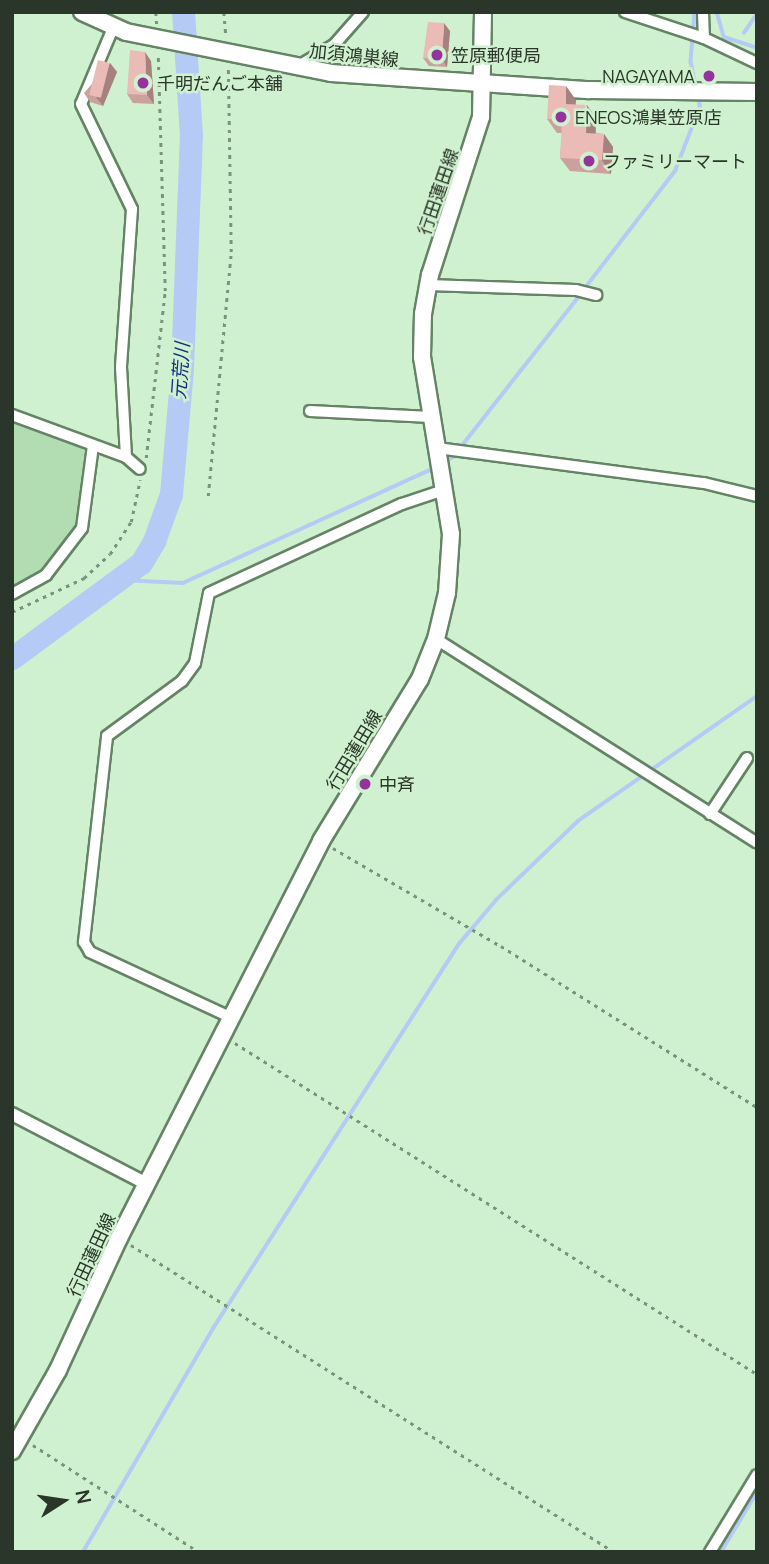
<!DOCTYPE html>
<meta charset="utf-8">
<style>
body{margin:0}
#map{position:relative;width:769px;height:1564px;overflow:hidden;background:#d0f1cf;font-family:Manrope,"Noto Sans JP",sans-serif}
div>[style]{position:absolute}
.green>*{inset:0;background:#b2dcb1}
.stream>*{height:3.5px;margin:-1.75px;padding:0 1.75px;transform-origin:1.75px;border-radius:1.75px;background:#b5caf5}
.river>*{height:23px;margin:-11.5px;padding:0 11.5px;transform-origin:11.5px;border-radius:11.5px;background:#b5caf5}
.path>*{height:2.5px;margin-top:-1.25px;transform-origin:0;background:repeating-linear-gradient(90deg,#7c937b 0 3.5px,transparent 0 8.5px)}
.roads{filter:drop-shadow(2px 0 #658365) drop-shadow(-2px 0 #658365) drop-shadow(0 2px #658365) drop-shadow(0 -2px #658365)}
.minor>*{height:10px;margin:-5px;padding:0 5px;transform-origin:5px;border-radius:5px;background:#fff}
.tertiary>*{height:12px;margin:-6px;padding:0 6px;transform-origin:6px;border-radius:6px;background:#fff}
.primary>*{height:16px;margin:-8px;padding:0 8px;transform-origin:8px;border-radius:8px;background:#fff}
.wall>*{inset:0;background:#caa19d}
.shaded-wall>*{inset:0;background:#a4837f}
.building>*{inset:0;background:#ebbbb6;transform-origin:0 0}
.dots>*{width:19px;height:19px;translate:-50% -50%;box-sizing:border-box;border:4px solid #d0f1cf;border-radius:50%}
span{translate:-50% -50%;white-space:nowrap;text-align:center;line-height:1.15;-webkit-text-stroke:5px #d0f1cf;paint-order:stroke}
.street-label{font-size:18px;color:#293629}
.poi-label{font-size:18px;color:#293629}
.left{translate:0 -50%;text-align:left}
.right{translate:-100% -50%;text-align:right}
.water-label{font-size:19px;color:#133280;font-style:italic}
.frame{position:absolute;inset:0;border:14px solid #293629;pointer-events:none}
.north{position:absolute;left:28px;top:1466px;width:70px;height:70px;-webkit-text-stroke:5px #d0f1cf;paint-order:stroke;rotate:78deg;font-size:19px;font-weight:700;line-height:28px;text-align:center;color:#293629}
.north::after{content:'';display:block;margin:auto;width:24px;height:32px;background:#293629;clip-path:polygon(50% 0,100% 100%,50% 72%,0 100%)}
</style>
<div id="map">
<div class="green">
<div style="clip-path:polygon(12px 415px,93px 446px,82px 528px,64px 556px,12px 596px)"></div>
</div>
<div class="stream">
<div style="left:695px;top:12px;width:50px;rotate:94.6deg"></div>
<div style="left:691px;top:62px;width:25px;rotate:78deg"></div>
<div style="left:717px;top:12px;width:26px;rotate:74deg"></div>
<div style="left:724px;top:37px;width:35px;rotate:18deg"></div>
<div style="left:744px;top:33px;width:23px;rotate:-56deg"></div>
<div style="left:585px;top:288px;width:148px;rotate:-52.4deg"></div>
<div style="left:675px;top:171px;width:69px;rotate:-68.7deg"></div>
<div style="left:700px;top:107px;width:10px;rotate:-101deg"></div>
<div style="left:444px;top:462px;width:10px;rotate:-29deg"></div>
<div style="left:453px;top:457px;width:206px;rotate:-51.9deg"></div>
<div style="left:121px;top:580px;width:62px;rotate:2.8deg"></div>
<div style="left:183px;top:583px;width:276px;rotate:-24.6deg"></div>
<div style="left:83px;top:1552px;width:260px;rotate:-59.8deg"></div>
<div style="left:214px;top:1327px;width:455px;rotate:-57.4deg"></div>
<div style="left:459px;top:944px;width:57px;rotate:-49.9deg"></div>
<div style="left:496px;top:900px;width:114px;rotate:-43.9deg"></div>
<div style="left:578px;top:821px;width:218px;rotate:-34.9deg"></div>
<div style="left:721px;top:1552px;width:70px;rotate:-59deg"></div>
</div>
<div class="river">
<div style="left:12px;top:658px;width:160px;rotate:-36.4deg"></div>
<div style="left:141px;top:563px;width:26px;rotate:-59deg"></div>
<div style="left:154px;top:541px;width:50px;rotate:-70.1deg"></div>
<div style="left:171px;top:494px;width:126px;rotate:-85deg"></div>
<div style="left:182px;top:368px;width:233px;rotate:-87.8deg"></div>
<div style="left:191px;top:135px;width:123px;rotate:-93.7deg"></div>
</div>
<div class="path">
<div style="left:156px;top:12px;width:13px;rotate:86deg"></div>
<div style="left:224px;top:12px;width:25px;rotate:85deg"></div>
<div style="left:146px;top:458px;width:168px;rotate:-83.5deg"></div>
<div style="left:165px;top:291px;width:238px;rotate:-91.7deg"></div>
<div style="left:208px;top:496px;width:245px;rotate:-84.6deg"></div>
<div style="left:231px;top:252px;width:184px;rotate:-90.9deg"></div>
<div style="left:12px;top:612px;width:80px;rotate:-25.3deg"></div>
<div style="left:84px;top:578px;width:35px;rotate:-43deg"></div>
<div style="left:110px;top:554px;width:38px;rotate:-57deg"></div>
<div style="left:131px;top:522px;width:43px;rotate:-77.9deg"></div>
<div style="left:333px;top:848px;width:194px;rotate:30.3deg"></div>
<div style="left:501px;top:946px;width:302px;rotate:32.2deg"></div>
<div style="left:235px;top:1043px;width:618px;rotate:32.38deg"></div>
<div style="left:131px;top:1245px;width:572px;rotate:32.44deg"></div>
<div style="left:33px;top:1445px;width:197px;rotate:32.8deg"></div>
</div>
<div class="roads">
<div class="minor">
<div style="left:625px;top:12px;width:83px;rotate:18.2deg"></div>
<div style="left:704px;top:38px;width:59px;rotate:25.3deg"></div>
<div style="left:703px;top:12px;width:26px;rotate:88deg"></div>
<div style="left:113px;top:28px;width:82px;rotate:112.8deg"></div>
<div style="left:81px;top:104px;width:117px;rotate:64.1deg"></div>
<div style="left:132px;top:209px;width:158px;rotate:94deg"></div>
<div style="left:121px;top:367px;width:90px;rotate:86.8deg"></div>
<div style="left:295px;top:68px;width:45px;rotate:-30.5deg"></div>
<div style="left:334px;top:45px;width:44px;rotate:-48.7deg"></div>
<div style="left:428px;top:285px;width:148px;rotate:1.9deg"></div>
<div style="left:576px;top:290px;width:21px;rotate:14deg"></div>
<div style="left:310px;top:411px;width:121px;rotate:2.8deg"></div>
<div style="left:12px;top:415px;width:121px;rotate:20.2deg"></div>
<div style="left:126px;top:457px;width:18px;rotate:41deg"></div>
<div style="left:437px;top:448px;width:269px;rotate:7.5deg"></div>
<div style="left:704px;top:483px;width:55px;rotate:13.8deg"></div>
<div style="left:12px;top:594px;width:39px;rotate:-29deg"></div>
<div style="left:46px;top:575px;width:59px;rotate:-52.5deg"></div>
<div style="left:82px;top:528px;width:83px;rotate:-82.4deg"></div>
<div style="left:436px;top:639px;width:380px;rotate:32.4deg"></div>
<div style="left:710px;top:814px;width:67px;rotate:-56.5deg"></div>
<div style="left:232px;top:1018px;width:157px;rotate:-155.1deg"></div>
<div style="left:90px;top:952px;width:12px;rotate:-121deg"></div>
<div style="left:84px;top:942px;width:207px;rotate:-83.6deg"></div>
<div style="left:107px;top:736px;width:93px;rotate:-36.3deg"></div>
<div style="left:182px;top:681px;width:22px;rotate:-54deg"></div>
<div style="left:195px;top:663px;width:71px;rotate:-78.7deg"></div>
<div style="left:209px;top:593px;width:213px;rotate:-24.8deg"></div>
<div style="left:402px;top:504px;width:44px;rotate:-18.4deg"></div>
<div style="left:710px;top:1552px;width:90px;rotate:-58.6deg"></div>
</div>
<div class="tertiary">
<div style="left:12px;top:1114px;width:152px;rotate:27.4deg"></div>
</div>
<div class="primary">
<div style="left:82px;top:12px;width:48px;rotate:24.4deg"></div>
<div style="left:126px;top:32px;width:209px;rotate:11.3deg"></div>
<div style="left:331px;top:73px;width:259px;rotate:3.8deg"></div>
<div style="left:589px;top:90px;width:168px;rotate:0.7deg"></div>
<div style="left:12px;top:1451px;width:93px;rotate:-60.4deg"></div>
<div style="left:58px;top:1370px;width:145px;rotate:-65.2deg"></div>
<div style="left:119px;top:1238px;width:445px;rotate:-63deg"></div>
<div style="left:321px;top:841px;width:190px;rotate:-58.6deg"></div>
<div style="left:420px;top:679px;width:43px;rotate:-68.2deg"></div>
<div style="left:436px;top:639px;width:47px;rotate:-76.6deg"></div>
<div style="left:447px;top:593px;width:59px;rotate:-86.1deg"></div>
<div style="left:451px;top:534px;width:179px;rotate:-99.3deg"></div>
<div style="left:422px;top:357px;width:43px;rotate:-88.7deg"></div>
<div style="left:423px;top:314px;width:40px;rotate:-80deg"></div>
<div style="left:430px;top:275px;width:166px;rotate:-72.1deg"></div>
<div style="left:481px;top:117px;width:105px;rotate:-88.9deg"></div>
</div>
</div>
<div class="wall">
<div style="clip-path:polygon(450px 31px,447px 67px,429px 66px,423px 58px)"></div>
<div style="clip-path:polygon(151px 61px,154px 104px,133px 103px,127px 94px)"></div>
<div style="clip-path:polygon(110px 63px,117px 72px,103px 106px,90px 102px,84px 93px)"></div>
<div style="clip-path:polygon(576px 100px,575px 104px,596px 118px,596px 133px,604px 134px,613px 147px,611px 174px,570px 171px,560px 158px,562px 133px,557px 133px,547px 119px)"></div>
</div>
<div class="shaded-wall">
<div style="clip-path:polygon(444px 23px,450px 31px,447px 67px,442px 59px)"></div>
<div style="clip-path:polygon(145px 52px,151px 61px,154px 104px,147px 95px)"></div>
<div style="clip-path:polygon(110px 63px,117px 72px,103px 106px,96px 97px)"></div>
<div style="clip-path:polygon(566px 86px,576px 100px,575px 117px,566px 104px)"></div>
<div style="clip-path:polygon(587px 105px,596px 118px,595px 146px,586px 133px)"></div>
<div style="clip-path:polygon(604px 134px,613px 147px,611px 174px,602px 160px)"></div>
</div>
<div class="building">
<div style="clip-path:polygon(428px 22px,444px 23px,442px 59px,423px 58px)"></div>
<div style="clip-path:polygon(130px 50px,145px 52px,147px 95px,127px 94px)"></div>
<div style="left:98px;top:60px;width:12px;height:36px;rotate:14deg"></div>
<div style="clip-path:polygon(549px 85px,566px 86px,566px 104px,587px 105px,586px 133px,604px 134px,602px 160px,560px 158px,562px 120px,547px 119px)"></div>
</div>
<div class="dots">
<div style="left:437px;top:55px;background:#93339b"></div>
<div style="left:709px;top:76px;background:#93339b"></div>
<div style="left:143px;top:83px;background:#93339b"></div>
<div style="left:561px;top:117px;background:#93339b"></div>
<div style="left:589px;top:161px;background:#93339b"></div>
<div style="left:365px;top:784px;background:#93339b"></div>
</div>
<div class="street-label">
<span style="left:354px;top:55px;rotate:6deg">加須鴻巣線</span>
<span style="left:438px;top:192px;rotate:-71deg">行田蓮田線</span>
<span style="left:354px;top:750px;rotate:-59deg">行田蓮田線</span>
<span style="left:91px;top:1255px;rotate:-65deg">行田蓮田線</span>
</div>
<div class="poi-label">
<span class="left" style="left:451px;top:55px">笠原郵便局</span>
<span class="right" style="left:695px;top:76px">NAGAYAMA</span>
<span class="left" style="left:157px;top:83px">千明だんご本舗</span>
<span class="left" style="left:575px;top:117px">ENEOS鴻巣笠原店</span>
<span class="left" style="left:603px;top:161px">ファミリーマート</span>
<span class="left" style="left:379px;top:784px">中斉</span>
</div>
<div class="water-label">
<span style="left:181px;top:371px;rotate:-86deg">元荒川</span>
</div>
<div class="frame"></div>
<div class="north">N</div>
</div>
